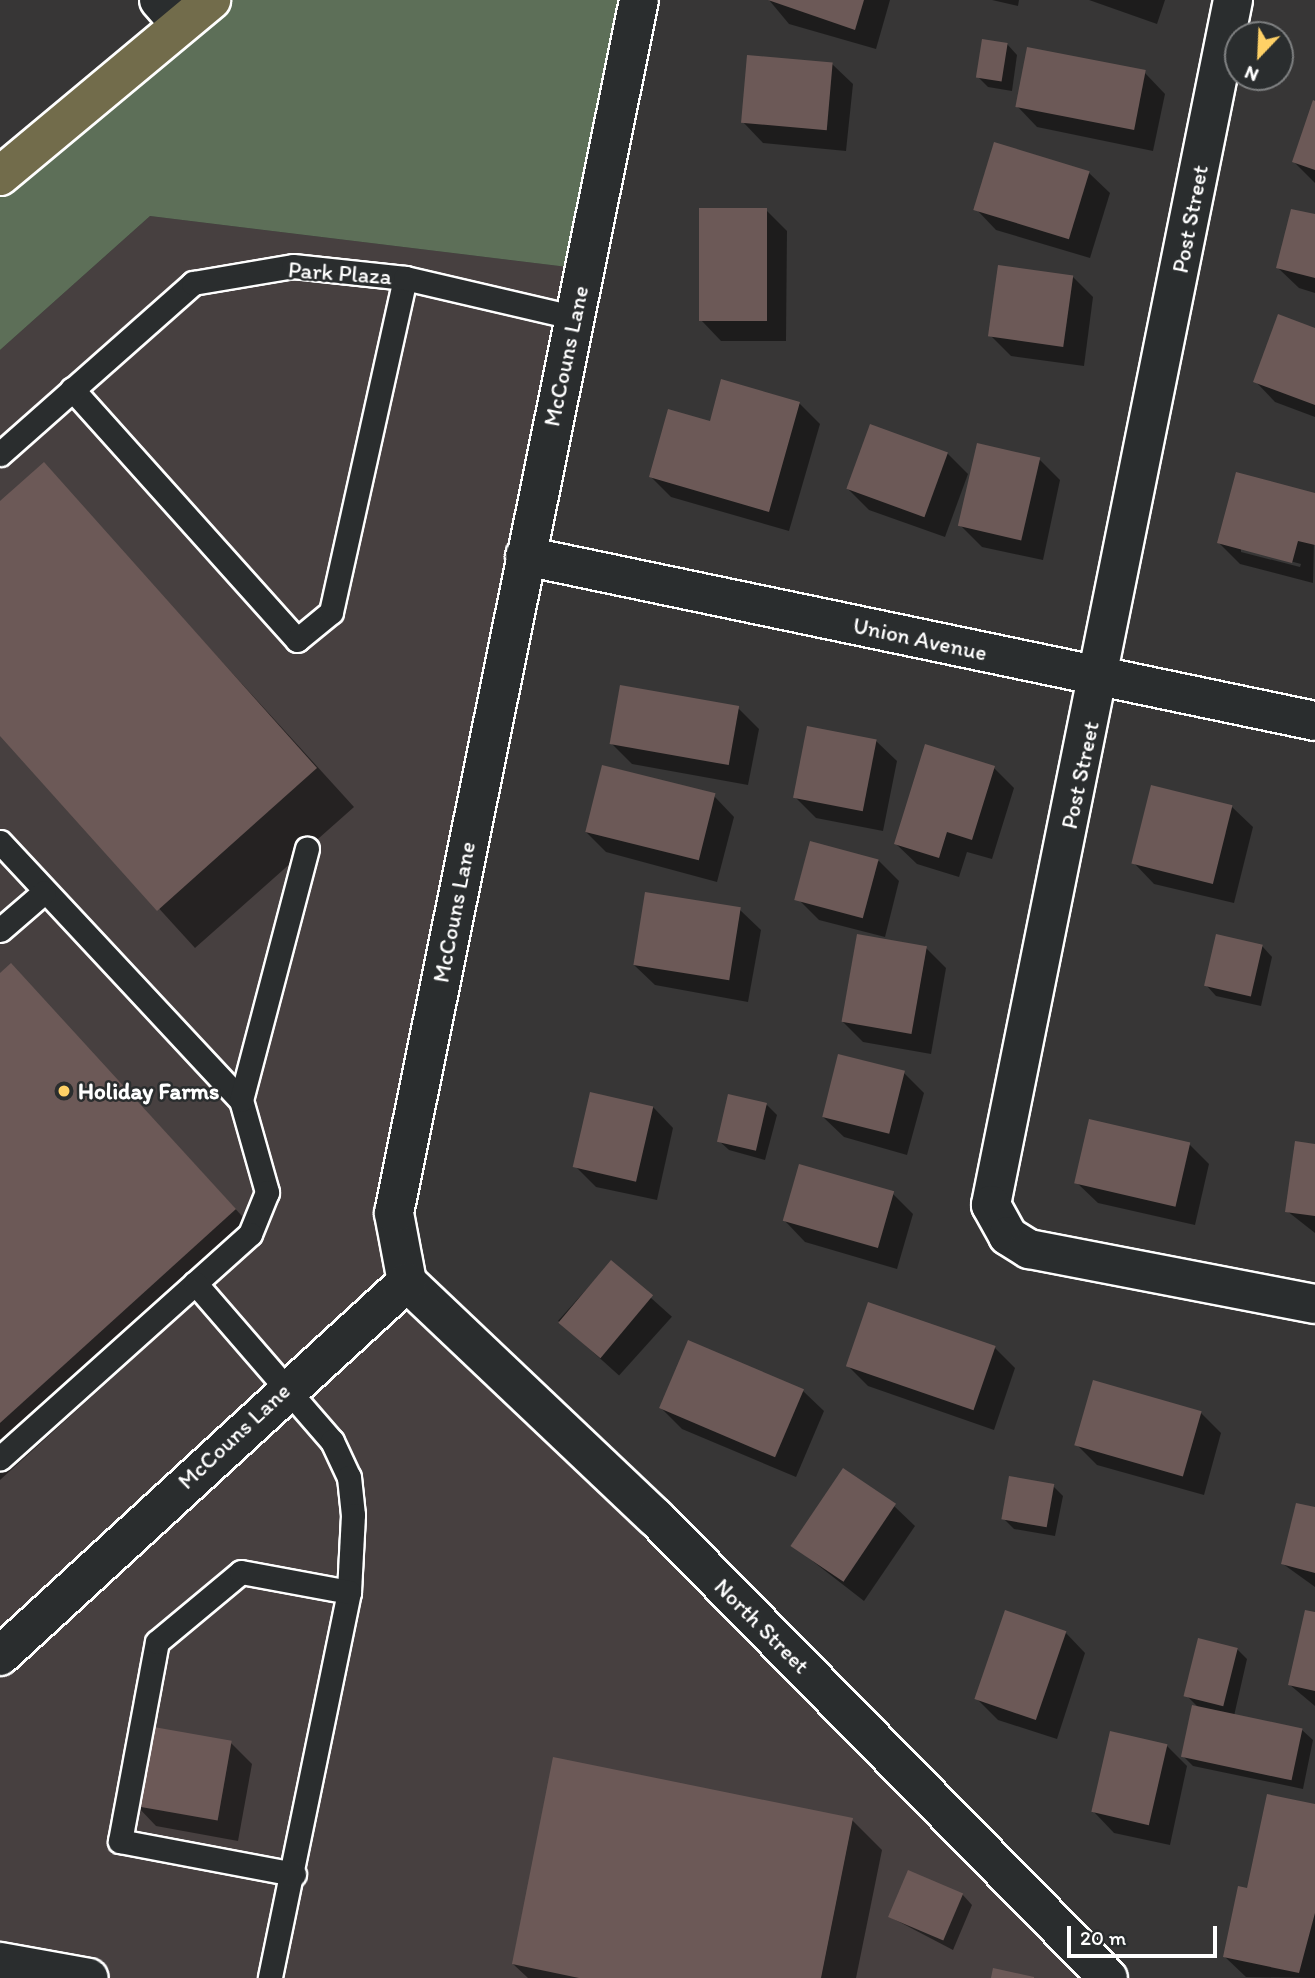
<!DOCTYPE html>
<style>
body{margin:0}
#map{position:relative;width:1315px;height:1978px;overflow:hidden;background:#373636;font-family:Itim,sans-serif}
div>[style]{position:absolute}
.built>*{inset:0;background:#474040}
.green>*{inset:0;background:#5d6f58}
.shadow>*{inset:0;background:#0007;transform-origin:0 0}
.building>*{inset:0;background:#6c5957;transform-origin:0 0}
.roads{filter:drop-shadow(2px 0 #fff) drop-shadow(-2px 0 #fff) drop-shadow(0 2px #fff) drop-shadow(0 -2px #fff)}
.service>*{height:23px;margin:-11.5px;padding:0 11.5px;transform-origin:11.5px;border-radius:11.5px;background:#2a2d2e}
.minor>*{height:38px;margin:-19px;padding:0 19px;transform-origin:19px;border-radius:19px;background:#2a2d2e}
.secondary>*{height:38px;margin:-19px;padding:0 19px;transform-origin:19px;border-radius:19px;background:#2a2d2e}
.primary>*{height:38px;margin:-19px;padding:0 19px;transform-origin:19px;border-radius:19px;background:#726c4b}
.dots>*{width:19px;height:19px;translate:-50% -50%;box-sizing:border-box;border:4px solid #2a2d2e;border-radius:50%}
span{translate:-50% -50%;white-space:nowrap;text-align:center;line-height:1.15;-webkit-text-stroke:5px #2a2d2e;paint-order:stroke}
.street-label{font-size:23px;color:#fff}
.poi-label{font-size:23px;color:#fff;font-weight:700}
.left{translate:0 -50%;text-align:left}
.north{position:absolute;left:1224px;top:21px;width:70px;height:70px;box-sizing:border-box;background:#2a2d2e;border:2px solid #7f8182;border-radius:50%;rotate:203deg;font-size:19px;font-weight:700;line-height:28px;text-align:center;color:#fff}
.north::after{content:'';display:block;margin:auto;width:24px;height:32px;background:#ffd166;clip-path:polygon(50% 0,100% 100%,50% 72%,0 100%)}
.scale{position:absolute;left:1067px;top:1926px;width:150px;height:32px;box-sizing:border-box;border:4px solid #fff;border-top:0;padding-left:9px;font-size:21px;line-height:24px;white-space:nowrap;color:#fff;-webkit-text-stroke:5px #2a2d2e;paint-order:stroke}
</style>
<div id="map">
<div class="built">
<div style="clip-path:polygon(150px 216px,584px 269px,394px 1213px,407px 1282px,1108px 1978px,0 1978px,0 350px)"></div>
</div>
<div class="green">
<div style="clip-path:polygon(211px 0,639px 0,584px 269px,150px 216px,0 350px,0 176px)"></div>
</div>
<div class="shadow">
<div style="clip-path:polygon(769px 0,890px 0,876px 49px,789px 24px)"></div>
<div style="clip-path:polygon(992px 0,1019px 0,1018px 6px)"></div>
<div style="clip-path:polygon(1089px 0,1165px 0,1157px 24px)"></div>
<div style="clip-path:polygon(1007px 44px,1017px 55px,1012px 91px,988px 87px,978px 77px)"></div>
<div style="clip-path:polygon(832px 64px,853px 84px,846px 151px,763px 143px,743px 122px)"></div>
<div style="clip-path:polygon(1145px 73px,1165px 94px,1153px 151px,1037px 127px,1017px 106px)"></div>
<div style="clip-path:polygon(1315px 102px,1315px 183px,1294px 162px)"></div>
<div style="clip-path:polygon(1089px 173px,1110px 193px,1090px 258px,996px 230px,976px 209px)"></div>
<div style="clip-path:polygon(766px 210px,787px 231px,786px 341px,721px 341px,701px 320px)"></div>
<div style="clip-path:polygon(1315px 216px,1315px 293px,1299px 288px,1278px 268px)"></div>
<div style="clip-path:polygon(1072px 276px,1093px 297px,1084px 366px,1011px 356px,990px 335px)"></div>
<div style="clip-path:polygon(1315px 330px,1315px 417px,1275px 402px,1255px 381px)"></div>
<div style="clip-path:polygon(799px 403px,820px 424px,789px 531px,671px 497px,651px 477px,711px 424px)"></div>
<div style="clip-path:polygon(947px 453px,968px 474px,945px 537px,869px 510px,848px 489px)"></div>
<div style="clip-path:polygon(1039px 459px,1060px 480px,1043px 560px,982px 547px,961px 526px)"></div>
<div style="clip-path:polygon(43px 465px,354px 807px,195px 948px,0 734px,0 504px)"></div>
<div style="clip-path:polygon(evenodd,1315px 495px,1313px 583px,1240px 564px,1219px 543px,1315px 495px,1241px 548px,1301px 564px,1300px 567px,1241px 552px,1241px 548px)"></div>
<div style="clip-path:polygon(739px 709px,759px 729px,748px 785px,632px 764px,611px 743px)"></div>
<div style="clip-path:polygon(876px 741px,897px 761px,883px 831px,816px 818px,795px 797px)"></div>
<div style="clip-path:polygon(994px 768px,1014px 788px,992px 859px,967px 852px,959px 877px,917px 864px,896px 844px)"></div>
<div style="clip-path:polygon(714px 796px,734px 817px,717px 882px,606px 852px,586px 832px)"></div>
<div style="clip-path:polygon(1232px 807px,1253px 827px,1234px 903px,1154px 884px,1134px 863px)"></div>
<div style="clip-path:polygon(879px 861px,899px 881px,885px 937px,819px 920px,798px 899px)"></div>
<div style="clip-path:polygon(740px 910px,761px 930px,748px 1002px,655px 985px,634px 965px)"></div>
<div style="clip-path:polygon(1262px 946px,1272px 957px,1261px 1006px,1216px 996px,1206px 985px)"></div>
<div style="clip-path:polygon(926px 948px,946px 968px,931px 1054px,863px 1042px,842px 1021px)"></div>
<div style="clip-path:polygon(11px 965px,264px 1240px,0 1480px,0 975px)"></div>
<div style="clip-path:polygon(904px 1073px,924px 1093px,907px 1155px,844px 1137px,823px 1117px)"></div>
<div style="clip-path:polygon(767px 1105px,777px 1115px,765px 1160px,729px 1150px,718px 1140px)"></div>
<div style="clip-path:polygon(653px 1107px,673px 1128px,657px 1200px,596px 1187px,575px 1166px)"></div>
<div style="clip-path:polygon(1189px 1144px,1209px 1164px,1195px 1225px,1098px 1203px,1077px 1183px)"></div>
<div style="clip-path:polygon(1315px 1146px,1315px 1233px,1287px 1211px)"></div>
<div style="clip-path:polygon(893px 1194px,913px 1214px,897px 1269px,805px 1242px,785px 1221px)"></div>
<div style="left:611px;top:1262px;width:82px;height:79px;rotate:42deg"></div>
<div style="clip-path:polygon(689px 1342px,803px 1391px,824px 1411px,796px 1477px,682px 1429px,661px 1408px)"></div>
<div style="clip-path:polygon(995px 1348px,1015px 1368px,994px 1430px,868px 1386px,847px 1365px)"></div>
<div style="clip-path:polygon(1201px 1413px,1221px 1433px,1204px 1495px,1097px 1465px,1076px 1444px)"></div>
<div style="clip-path:polygon(1053px 1486px,1063px 1496px,1055px 1536px,1014px 1529px,1004px 1519px)"></div>
<div style="clip-path:polygon(894px 1506px,915px 1526px,864px 1601px,792px 1545px)"></div>
<div style="clip-path:polygon(1315px 1509px,1315px 1587px,1283px 1564px)"></div>
<div style="clip-path:polygon(1315px 1614px,1315px 1706px,1290px 1685px)"></div>
<div style="clip-path:polygon(1065px 1632px,1085px 1653px,1057px 1739px,998px 1720px,977px 1699px)"></div>
<div style="clip-path:polygon(1237px 1649px,1247px 1659px,1234px 1716px,1302px 1730px,1313px 1740px,1303px 1789px,1193px 1766px,1183px 1756px,1199px 1708px,1187px 1696px)"></div>
<div style="clip-path:polygon(231px 1743px,252px 1764px,238px 1841px,156px 1826px,136px 1805px)"></div>
<div style="clip-path:polygon(1167px 1746px,1187px 1766px,1170px 1845px,1114px 1833px,1094px 1812px)"></div>
<div style="clip-path:polygon(1315px 1805px,1315px 1978px,1246px 1977px,1225px 1957px,1248px 1890px)"></div>
<div style="clip-path:polygon(852px 1820px,882px 1850px,856px 1978px,528px 1978px,513px 1964px)"></div>
<div style="clip-path:polygon(962px 1894px,972px 1905px,953px 1950px,890px 1917px)"></div>
</div>
<div class="building">
<div style="clip-path:polygon(768px 0,864px 0,855px 30px)"></div>
<div style="left:982px;top:39px;width:26px;height:39px;rotate:9deg"></div>
<div style="left:1027px;top:47px;width:121px;height:61px;rotate:11deg"></div>
<div style="left:747px;top:55px;width:86px;height:68px;rotate:5deg"></div>
<div style="clip-path:polygon(1313px 100px,1315px 101px,1315px 170px,1292px 162px)"></div>
<div style="left:994px;top:142px;width:100px;height:71px;rotate:17deg"></div>
<div style="left:699px;top:208px;width:68px;height:113px"></div>
<div style="clip-path:polygon(1291px 209px,1315px 214px,1315px 278px,1276px 268px)"></div>
<div style="left:998px;top:265px;width:76px;height:72px;rotate:8deg"></div>
<div style="clip-path:polygon(1278px 314px,1315px 328px,1315px 405px,1253px 382px)"></div>
<div style="clip-path:polygon(721px 379px,800px 402px,769px 512px,649px 477px,668px 409px,710px 421px)"></div>
<div style="left:870px;top:424px;width:83px;height:69px;rotate:20deg"></div>
<div style="left:977px;top:443px;width:65px;height:85px;rotate:13deg"></div>
<div style="clip-path:polygon(44px 462px,317px 768px,157px 911px,0 736px,0 501px)"></div>
<div style="clip-path:polygon(1236px 472px,1315px 493px,1315px 545px,1298px 541px,1292px 563px,1217px 543px)"></div>
<div style="left:620px;top:685px;width:121px;height:60px;rotate:10deg"></div>
<div style="left:807px;top:726px;width:71px;height:73px;rotate:11deg"></div>
<div style="clip-path:polygon(925px 744px,995px 766px,972px 840px,947px 832px,939px 858px,894px 844px)"></div>
<div style="left:602px;top:765px;width:117px;height:69px;rotate:14deg"></div>
<div style="left:1151px;top:785px;width:84px;height:81px;rotate:14deg"></div>
<div style="left:810px;top:841px;width:71px;height:61px;rotate:15deg"></div>
<div style="left:645px;top:892px;width:97px;height:74px;rotate:9deg"></div>
<div style="left:857px;top:934px;width:71px;height:89px;rotate:10deg"></div>
<div style="left:1216px;top:934px;width:48px;height:53px;rotate:13deg"></div>
<div style="clip-path:polygon(11px 963px,236px 1209px,0 1423px,0 973px)"></div>
<div style="left:838px;top:1054px;width:69px;height:65px;rotate:14deg"></div>
<div style="left:590px;top:1092px;width:65px;height:77px;rotate:13deg"></div>
<div style="left:728px;top:1094px;width:40px;height:49px;rotate:13deg"></div>
<div style="left:1089px;top:1119px;width:104px;height:66px;rotate:13deg"></div>
<div style="clip-path:polygon(1295px 1141px,1315px 1144px,1315px 1216px,1285px 1212px)"></div>
<div style="left:799px;top:1164px;width:99px;height:59px;rotate:16deg"></div>
<div style="left:611px;top:1260px;width:55px;height:82px;rotate:40deg"></div>
<div style="left:868px;top:1302px;width:135px;height:68px;rotate:19deg"></div>
<div style="left:688px;top:1340px;width:126px;height:74px;rotate:23deg"></div>
<div style="left:1093px;top:1380px;width:113px;height:68px;rotate:16deg"></div>
<div style="left:843px;top:1468px;width:64px;height:94px;rotate:34deg"></div>
<div style="left:1009px;top:1476px;width:46px;height:44px;rotate:10deg"></div>
<div style="clip-path:polygon(1296px 1503px,1315px 1507px,1315px 1573px,1281px 1564px)"></div>
<div style="left:1005px;top:1610px;width:65px;height:94px;rotate:19deg"></div>
<div style="clip-path:polygon(1305px 1610px,1315px 1612px,1315px 1691px,1288px 1685px)"></div>
<div style="left:1198px;top:1638px;width:41px;height:60px;rotate:14deg"></div>
<div style="left:1192px;top:1705px;width:113px;height:53px;rotate:12deg"></div>
<div style="left:148px;top:1726px;width:85px;height:81px;rotate:10deg"></div>
<div style="left:1110px;top:1731px;width:59px;height:83px;rotate:13deg"></div>
<div style="clip-path:polygon(553px 1757px,853px 1818px,821px 1978px,579px 1978px,512px 1964px)"></div>
<div style="clip-path:polygon(1267px 1794px,1315px 1804px,1315px 1913px,1299px 1973px,1223px 1957px,1238px 1886px,1247px 1888px)"></div>
<div style="left:908px;top:1870px;width:60px;height:51px;rotate:23deg"></div>
<div style="clip-path:polygon(993px 1968px,1034px 1977px,1034px 1978px,991px 1978px)"></div>
</div>
<div class="roads">
<div class="service">
<div style="left:72px;top:389px;width:337px;rotate:48.1deg"></div>
<div style="left:297px;top:640px;width:44px;rotate:-39.5deg"></div>
<div style="left:331px;top:612px;width:342px;rotate:-77.5deg"></div>
<div style="left:0;top:454px;width:258px;rotate:-41.5deg"></div>
<div style="left:193px;top:283px;width:101px;rotate:-9.6deg"></div>
<div style="left:293px;top:266px;width:113px;rotate:6.1deg"></div>
<div style="left:405px;top:278px;width:172px;rotate:13.1deg"></div>
<div style="left:0;top:842px;width:353px;rotate:47deg"></div>
<div style="left:241px;top:1100px;width:96px;rotate:74.2deg"></div>
<div style="left:267px;top:1192px;width:45px;rotate:112deg"></div>
<div style="left:250px;top:1234px;width:336px;rotate:138.1deg"></div>
<div style="left:0;top:930px;width:58px;rotate:-40.8deg"></div>
<div style="left:241px;top:1100px;width:260px;rotate:-75.3deg"></div>
<div style="left:195px;top:1283px;width:209px;rotate:49.1deg"></div>
<div style="left:332px;top:1441px;width:40px;rotate:65deg"></div>
<div style="left:349px;top:1477px;width:38px;rotate:84deg"></div>
<div style="left:353px;top:1515px;width:77px;rotate:93deg"></div>
<div style="left:349px;top:1592px;width:394px;rotate:101.6deg"></div>
<div style="left:294px;top:1874px;width:177px;rotate:-169.3deg"></div>
<div style="left:120px;top:1841px;width:202px;rotate:-79.5deg"></div>
<div style="left:157px;top:1642px;width:109px;rotate:-39.8deg"></div>
<div style="left:241px;top:1572px;width:110px;rotate:10.5deg"></div>
</div>
<div class="minor">
<div style="left:159px;top:0;width:32px;rotate:49deg"></div>
<div style="left:1233px;top:0;width:1229px;rotate:101.36deg"></div>
<div style="left:991px;top:1205px;width:35px;rotate:61deg"></div>
<div style="left:1008px;top:1236px;width:25px;rotate:32deg"></div>
<div style="left:1029px;top:1249px;width:291px;rotate:10.9deg"></div>
<div style="left:525px;top:556px;width:807px;rotate:11.8deg"></div>
<div style="left:407px;top:1282px;width:70px;rotate:-100.7deg"></div>
<div style="left:394px;top:1213px;width:1237px;rotate:-78.58deg"></div>
<div style="left:407px;top:1282px;width:342px;rotate:43.5deg"></div>
<div style="left:655px;top:1517px;width:646px;rotate:45.5deg"></div>
<div style="left:0;top:1656px;width:553px;rotate:-42.58deg"></div>
</div>
<div class="secondary">
<div style="left:0;top:1962px;width:90px;rotate:10.2deg"></div>
</div>
<div class="primary">
<div style="left:0;top:176px;width:275px;rotate:-39.8deg"></div>
</div>
</div>
<div class="dots">
<div style="left:64px;top:1091px;background:#ffd166"></div>
</div>
<div class="street-label">
<span style="left:1190px;top:219px;rotate:-79deg">Post Street</span>
<span style="left:340px;top:273px;rotate:4deg">Park Plaza</span>
<span style="left:566px;top:356px;rotate:-78deg">McCouns Lane</span>
<span style="left:920px;top:639px;rotate:12deg">Union Avenue</span>
<span style="left:1080px;top:775px;rotate:-78deg">Post Street</span>
<span style="left:454px;top:912px;rotate:-79deg">McCouns Lane</span>
<span style="left:234px;top:1436px;rotate:-43deg">McCouns Lane</span>
<span style="left:762px;top:1626px;rotate:45deg">North Street</span>
</div>
<div class="poi-label">
<span class="left" style="left:78px;top:1091px">Holiday Farms</span>
</div>
<div class="north">N</div>
<div class="scale">20 m</div>
</div>
